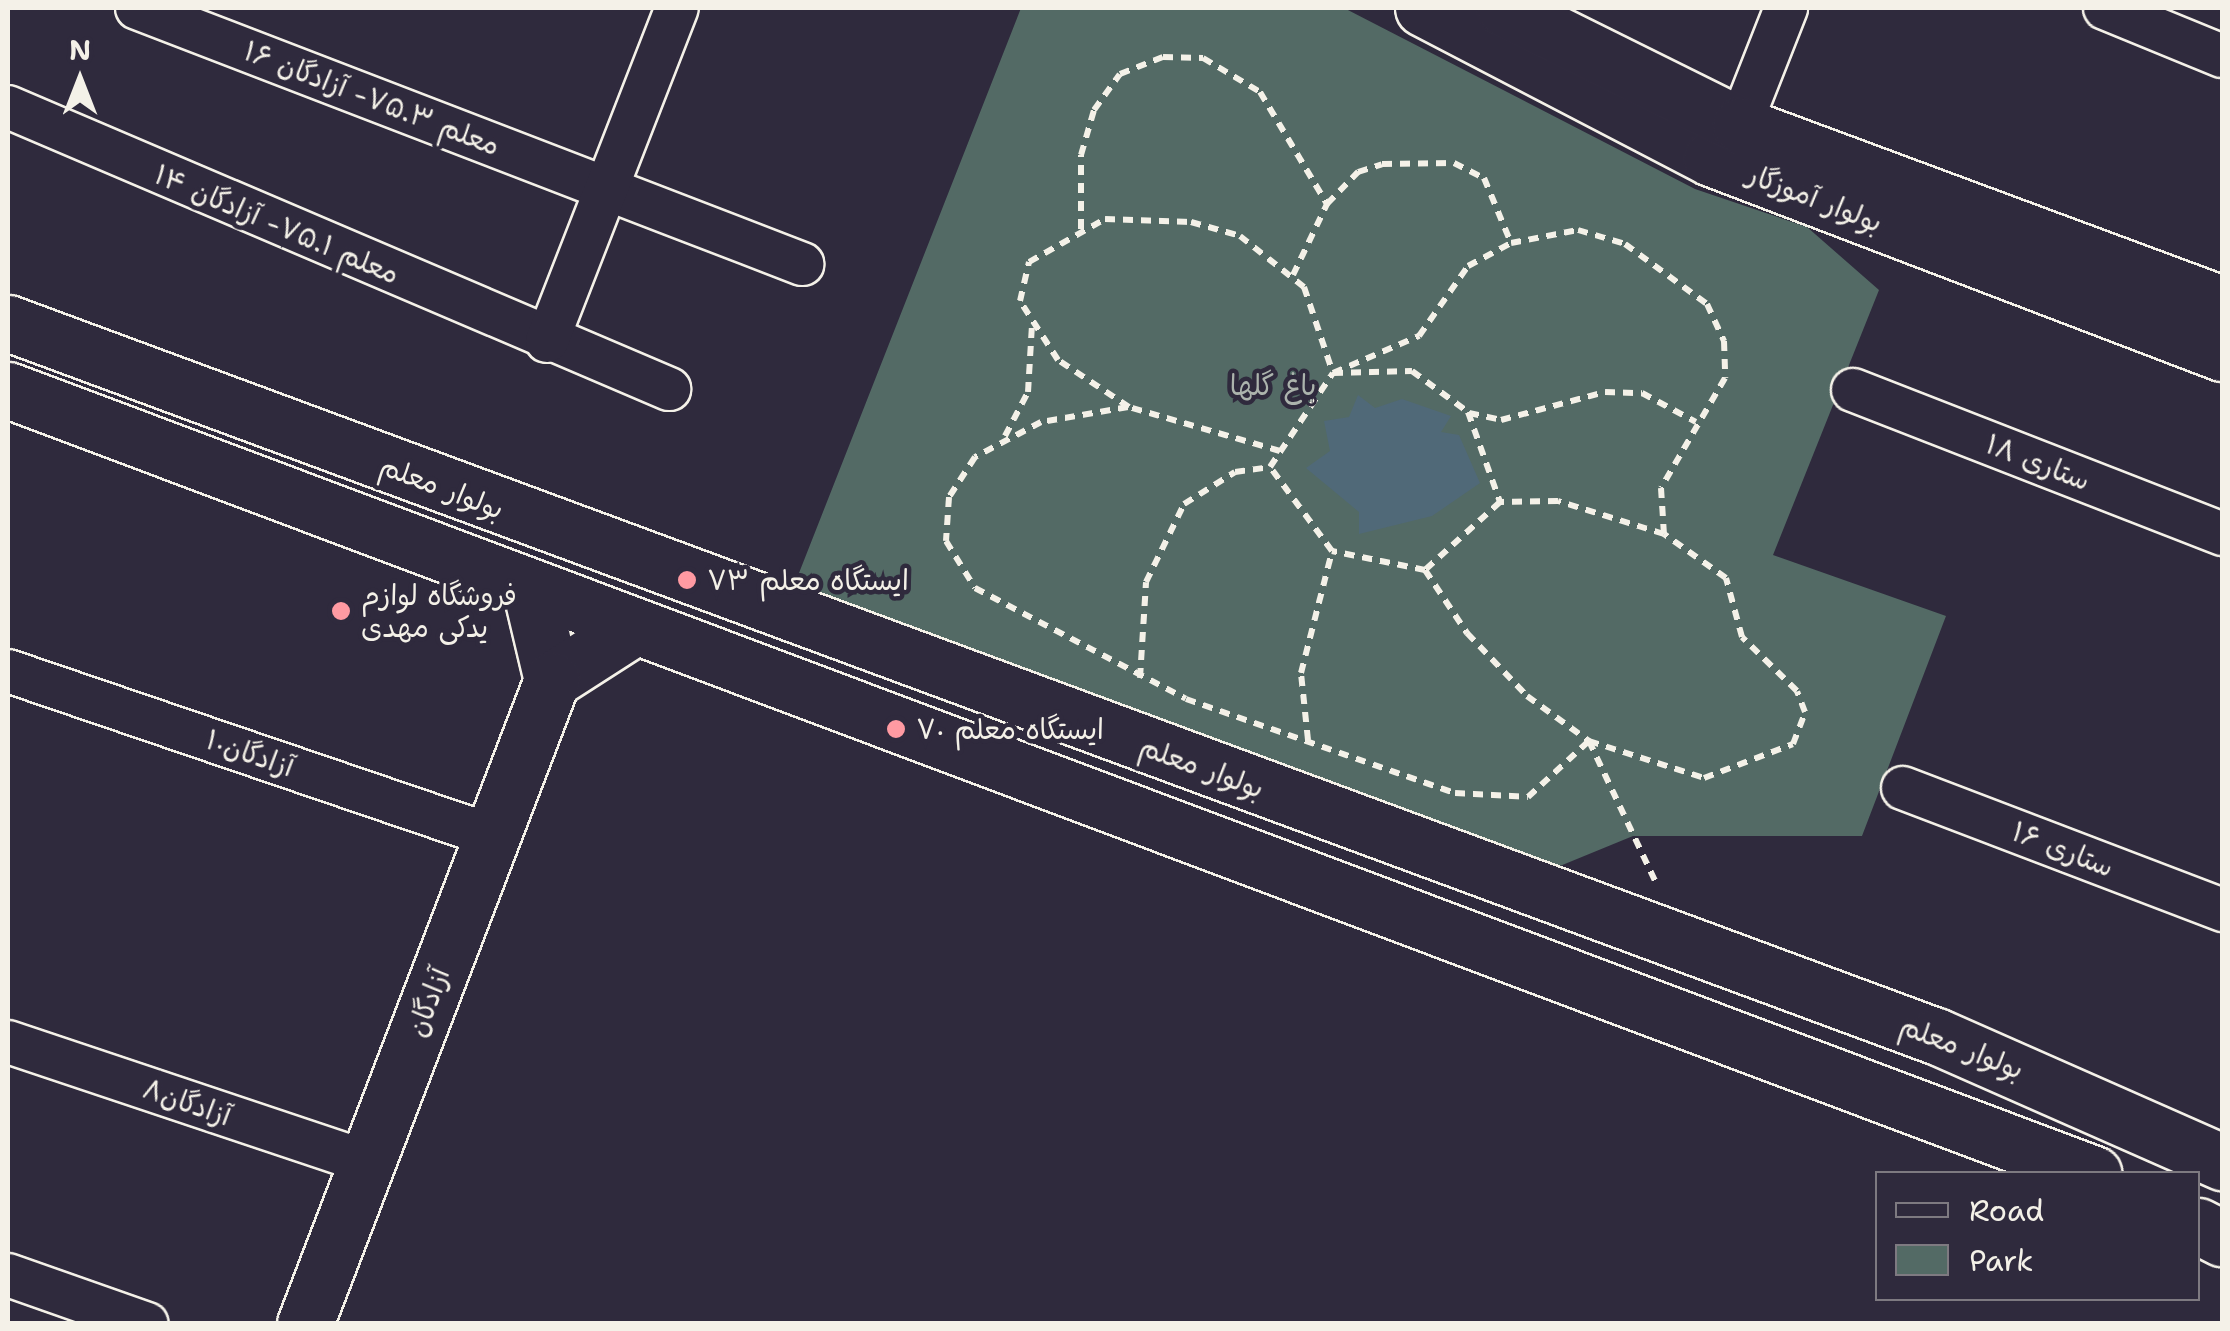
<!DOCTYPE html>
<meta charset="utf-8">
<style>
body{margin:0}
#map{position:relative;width:2230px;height:1331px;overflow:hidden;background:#2f2a3d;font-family:"Shantell Sans","Playpen Sans Arabic",sans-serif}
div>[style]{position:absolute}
.green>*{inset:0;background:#536a65}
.water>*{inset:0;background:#506978}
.path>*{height:6px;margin-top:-3px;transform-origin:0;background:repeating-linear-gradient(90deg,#f4f1e8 0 10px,transparent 0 18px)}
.roads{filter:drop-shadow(2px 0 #f4f1e8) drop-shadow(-2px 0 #f4f1e8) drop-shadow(0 2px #f4f1e8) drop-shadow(0 -2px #f4f1e8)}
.street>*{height:42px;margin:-21px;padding:0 21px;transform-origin:21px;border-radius:21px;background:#2f2a3d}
.secondary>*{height:55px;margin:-27.5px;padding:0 27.5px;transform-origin:27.5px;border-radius:27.5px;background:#2f2a3d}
.primary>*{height:55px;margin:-27.5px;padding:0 27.5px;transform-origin:27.5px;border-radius:27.5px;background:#2f2a3d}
.dots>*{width:28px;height:28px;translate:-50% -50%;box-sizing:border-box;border:5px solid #2f2a3d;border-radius:50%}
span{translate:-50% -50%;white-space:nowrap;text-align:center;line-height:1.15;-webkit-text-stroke:9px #2f2a3d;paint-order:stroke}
.street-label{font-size:28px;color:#f4f1e8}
.park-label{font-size:28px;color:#acb4ad}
.poi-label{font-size:28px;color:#f4f1e8}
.left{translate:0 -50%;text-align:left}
.frame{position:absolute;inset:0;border:10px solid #f4f1e8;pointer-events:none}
.legend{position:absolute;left:1875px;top:1171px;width:325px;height:130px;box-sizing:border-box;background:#2f2a3d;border:2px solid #7e7a81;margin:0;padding:12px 18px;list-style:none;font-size:30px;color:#f4f1e8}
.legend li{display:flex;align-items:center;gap:20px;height:50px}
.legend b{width:50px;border:2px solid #7e7a81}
.north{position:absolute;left:30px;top:30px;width:100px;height:100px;-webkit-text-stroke:8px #2f2a3d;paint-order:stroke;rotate:0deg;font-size:28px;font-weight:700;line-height:40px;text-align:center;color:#f4f1e8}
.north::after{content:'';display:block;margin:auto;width:35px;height:45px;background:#f4f1e8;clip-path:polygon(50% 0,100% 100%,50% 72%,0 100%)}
</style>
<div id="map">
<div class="green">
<div style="clip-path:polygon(1021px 8px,1344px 8px,1695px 189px,1807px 227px,1879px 290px,1773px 555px,1946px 616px,1862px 836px,1633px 836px,1555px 868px,788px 601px)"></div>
</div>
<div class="water">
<div style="clip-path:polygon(1358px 395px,1375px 408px,1402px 399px,1451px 416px,1441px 432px,1459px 435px,1480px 483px,1432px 516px,1359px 534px,1359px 512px,1306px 468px,1330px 451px,1324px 421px,1349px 417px)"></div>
</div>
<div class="path">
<div style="left:1081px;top:229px;width:74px;rotate:-90deg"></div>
<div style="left:1081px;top:155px;width:47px;rotate:-73.9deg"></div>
<div style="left:1094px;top:110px;width:44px;rotate:-54.2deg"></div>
<div style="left:1120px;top:74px;width:46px;rotate:-21.6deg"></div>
<div style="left:1163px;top:57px;width:40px;rotate:1.4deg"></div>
<div style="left:1203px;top:58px;width:66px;rotate:30.8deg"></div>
<div style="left:1260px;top:92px;width:131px;rotate:59.1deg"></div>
<div style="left:1293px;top:275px;width:79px;rotate:-64.4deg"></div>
<div style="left:1327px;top:204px;width:45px;rotate:-45.9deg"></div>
<div style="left:1358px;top:172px;width:25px;rotate:-18deg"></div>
<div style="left:1382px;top:164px;width:72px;rotate:-0.8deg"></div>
<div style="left:1454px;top:163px;width:34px;rotate:27deg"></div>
<div style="left:1484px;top:178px;width:70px;rotate:67.4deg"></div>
<div style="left:1128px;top:407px;width:88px;rotate:170.2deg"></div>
<div style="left:1041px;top:422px;width:75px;rotate:152.1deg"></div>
<div style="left:975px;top:457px;width:48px;rotate:123deg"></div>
<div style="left:949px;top:497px;width:44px;rotate:93.9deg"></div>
<div style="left:946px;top:541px;width:55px;rotate:58.3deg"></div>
<div style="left:975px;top:588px;width:238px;rotate:27.7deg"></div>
<div style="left:1186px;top:699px;width:285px;rotate:19.3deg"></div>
<div style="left:1455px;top:793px;width:73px;rotate:3.1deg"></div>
<div style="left:1528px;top:797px;width:83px;rotate:-42.6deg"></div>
<div style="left:1589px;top:741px;width:157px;rotate:64.7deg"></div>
<div style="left:1469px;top:413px;width:33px;rotate:12deg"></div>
<div style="left:1501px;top:420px;width:108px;rotate:-15.1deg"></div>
<div style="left:1605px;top:392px;width:37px;rotate:2deg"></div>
<div style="left:1642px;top:393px;width:61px;rotate:28.2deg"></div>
<div style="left:1005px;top:436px;width:50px;rotate:-62.4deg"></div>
<div style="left:1028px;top:392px;width:68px;rotate:-86.6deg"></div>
<div style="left:1280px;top:451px;width:157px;rotate:-163.8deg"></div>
<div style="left:1129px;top:407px;width:85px;rotate:-146.5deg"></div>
<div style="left:1058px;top:360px;width:70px;rotate:-122.8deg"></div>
<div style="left:1020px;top:301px;width:40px;rotate:-77deg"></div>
<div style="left:1029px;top:262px;width:87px;rotate:-29.5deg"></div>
<div style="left:1105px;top:219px;width:86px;rotate:2deg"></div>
<div style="left:1191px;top:222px;width:51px;rotate:15.9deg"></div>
<div style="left:1240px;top:236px;width:82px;rotate:38.6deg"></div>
<div style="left:1304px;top:287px;width:91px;rotate:71.4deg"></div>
<div style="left:1333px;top:373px;width:94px;rotate:-23.3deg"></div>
<div style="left:1419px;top:336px;width:85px;rotate:-55deg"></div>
<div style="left:1468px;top:266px;width:49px;rotate:-28.1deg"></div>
<div style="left:1511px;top:243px;width:68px;rotate:-11deg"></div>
<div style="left:1578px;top:230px;width:49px;rotate:16.6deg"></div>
<div style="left:1625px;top:244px;width:102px;rotate:36.2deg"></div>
<div style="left:1707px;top:304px;width:41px;rotate:65.3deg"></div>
<div style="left:1724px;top:341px;width:37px;rotate:88deg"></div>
<div style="left:1725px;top:378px;width:127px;rotate:120.2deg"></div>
<div style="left:1661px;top:488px;width:46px;rotate:86.3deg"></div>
<div style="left:1425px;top:570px;width:76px;rotate:56.3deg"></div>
<div style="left:1467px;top:633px;width:87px;rotate:46.4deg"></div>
<div style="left:1527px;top:696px;width:77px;rotate:36deg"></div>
<div style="left:1589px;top:741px;width:121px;rotate:17.8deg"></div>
<div style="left:1704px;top:778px;width:95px;rotate:-20.9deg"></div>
<div style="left:1793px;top:744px;width:34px;rotate:-69deg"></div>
<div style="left:1805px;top:712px;width:22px;rotate:-111deg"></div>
<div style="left:1797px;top:691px;width:77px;rotate:-135.5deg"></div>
<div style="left:1742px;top:637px;width:61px;rotate:-105.2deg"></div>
<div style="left:1726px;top:578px;width:76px;rotate:-144.6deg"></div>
<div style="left:1664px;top:534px;width:111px;rotate:-162.7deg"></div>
<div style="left:1558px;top:501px;width:58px;rotate:179deg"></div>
<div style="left:1500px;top:502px;width:101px;rotate:137.8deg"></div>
<div style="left:1425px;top:570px;width:95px;rotate:-168.5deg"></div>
<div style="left:1332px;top:551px;width:104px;rotate:-126.4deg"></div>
<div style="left:1270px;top:467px;width:113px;rotate:-56.2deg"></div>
<div style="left:1333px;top:373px;width:79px;rotate:-1.5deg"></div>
<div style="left:1412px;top:371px;width:69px;rotate:36.2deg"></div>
<div style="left:1468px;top:412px;width:96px;rotate:70.4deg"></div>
<div style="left:1140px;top:678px;width:96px;rotate:-86.4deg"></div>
<div style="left:1146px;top:582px;width:87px;rotate:-64deg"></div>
<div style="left:1184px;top:504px;width:60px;rotate:-32.1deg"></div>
<div style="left:1235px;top:472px;width:35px;rotate:-8deg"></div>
<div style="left:1308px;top:740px;width:67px;rotate:-96deg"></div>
<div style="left:1301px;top:673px;width:126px;rotate:-75.7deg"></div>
</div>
<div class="roads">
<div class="street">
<div style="left:137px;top:8px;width:713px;rotate:21.05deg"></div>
<div style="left:2105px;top:8px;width:126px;rotate:22.3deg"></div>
<div style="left:8px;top:107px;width:719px;rotate:23.1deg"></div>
<div style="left:1740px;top:125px;width:126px;rotate:-68.5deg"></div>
<div style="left:547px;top:341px;width:357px;rotate:-68.7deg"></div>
<div style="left:1853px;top:390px;width:396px;rotate:21.3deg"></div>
<div style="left:8px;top:671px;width:511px;rotate:18.82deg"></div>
<div style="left:1903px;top:788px;width:342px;rotate:20.9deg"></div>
<div style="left:8px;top:1042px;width:379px;rotate:18.5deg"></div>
<div style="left:8px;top:1275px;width:147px;rotate:19.4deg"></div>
</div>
<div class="secondary">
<div style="left:1423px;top:8px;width:325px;rotate:27.5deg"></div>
<div style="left:1711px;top:158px;width:547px;rotate:20.89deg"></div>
<div style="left:1504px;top:8px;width:263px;rotate:26.4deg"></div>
<div style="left:1740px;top:125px;width:514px;rotate:20.37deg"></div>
<div style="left:531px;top:592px;width:90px;rotate:76.6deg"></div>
<div style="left:552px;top:680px;width:93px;rotate:-32.7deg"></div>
<div style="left:305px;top:1324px;width:690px;rotate:-69.02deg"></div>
</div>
<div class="primary">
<div style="left:8px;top:323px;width:2056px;rotate:20.3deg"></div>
<div style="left:1936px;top:1036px;width:313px;rotate:23.8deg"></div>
<div style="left:8px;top:390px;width:2228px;rotate:20.6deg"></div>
<div style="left:2198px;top:1226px;width:27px;rotate:27deg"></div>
</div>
</div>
<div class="dots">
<div style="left:687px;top:580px;background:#ff9aa2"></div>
<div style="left:341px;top:611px;background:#ff9aa2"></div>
<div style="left:896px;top:729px;background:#ff9aa2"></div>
</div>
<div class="street-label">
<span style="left:372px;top:98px;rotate:21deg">معلم ۷۵.۳- آزادگان ۱۶</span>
<span style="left:1815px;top:198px;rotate:21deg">بولوار آموزگار</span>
<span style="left:277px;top:224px;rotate:23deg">معلم ۷۵.۱- آزادگان ۱۴</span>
<span style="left:2038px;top:462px;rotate:21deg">ستاری ۱۸</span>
<span style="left:442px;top:487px;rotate:21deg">بولوار معلم</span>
<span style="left:250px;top:753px;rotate:19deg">آزادگان۱۰</span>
<span style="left:1202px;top:767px;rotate:20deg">بولوار معلم</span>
<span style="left:2063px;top:849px;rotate:21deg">ستاری ۱۶</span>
<span style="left:428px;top:1002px;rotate:-69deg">آزادگان</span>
<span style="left:1962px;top:1047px;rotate:21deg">بولوار معلم</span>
<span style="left:187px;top:1102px;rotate:19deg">آزادگان۸</span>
</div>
<div class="park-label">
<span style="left:1273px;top:385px">باغ گلها</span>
</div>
<div class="poi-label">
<span class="left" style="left:707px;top:580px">ایستگاه معلم ۷۳</span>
<span class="left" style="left:361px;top:611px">فروشگاه لوازم<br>یدکی مهدی</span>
<span class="left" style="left:916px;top:729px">ایستگاه معلم ۷۰</span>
</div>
<div class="frame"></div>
<ul class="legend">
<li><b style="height:12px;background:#2f2a3d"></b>Road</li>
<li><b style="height:28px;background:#536a65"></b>Park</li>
</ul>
<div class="north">N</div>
</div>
